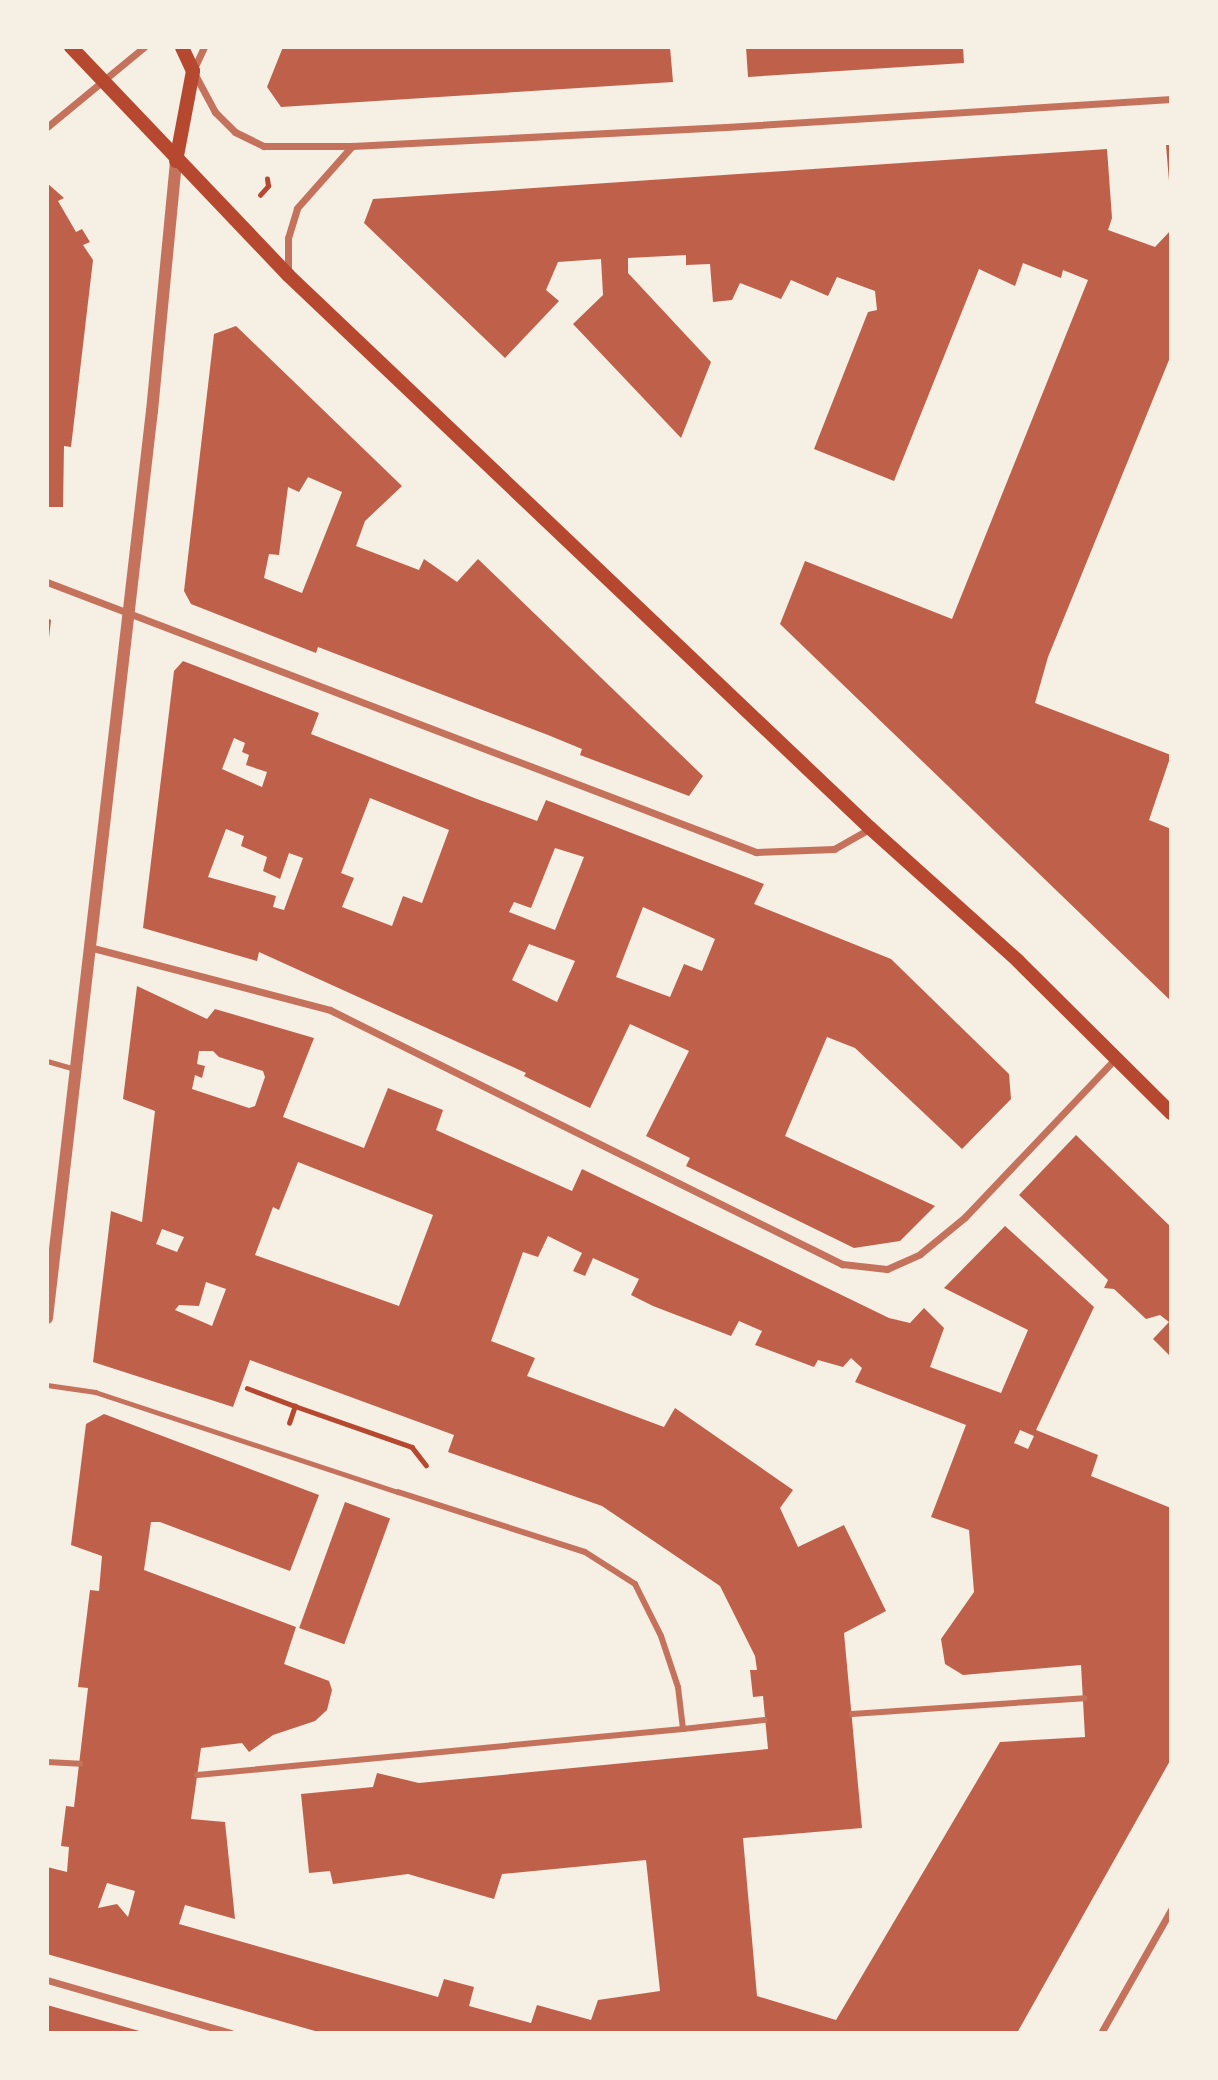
<!DOCTYPE html>
<style>
body{margin:0}
#map{position:relative;width:1218px;height:2080px;overflow:hidden;background:#f6efe4;font-family:"Space Grotesk",sans-serif}
div>[style]{position:absolute}
.building>*{inset:0;background:#bf614a;transform-origin:0 0}
.path>*{height:4.5px;margin:-2.25px;padding:0 2.25px;transform-origin:2.25px;border-radius:2.25px;background:#b5482f}
.service>*{height:5px;margin:-2.5px;padding:0 2.5px;transform-origin:2.5px;border-radius:2.5px;background:#c5725c}
.pedestrian>*{height:6px;margin:-3px;padding:0 3px;transform-origin:3px;border-radius:3px;background:#c5725c}
.minor>*{height:7px;margin:-3.5px;padding:0 3.5px;transform-origin:3.5px;border-radius:3.5px;background:#c5725c}
.tertiary>*{height:12px;margin:-6px;padding:0 6px;transform-origin:6px;border-radius:6px;background:#c5725c}
.secondary>*{height:14px;margin:-7px;padding:0 7px;transform-origin:7px;border-radius:7px;background:#b5482f}
span{translate:-50% -50%;white-space:nowrap;text-align:center;line-height:1.15;-webkit-text-stroke:5px #f6efe4;paint-order:stroke}
.frame{position:absolute;inset:0;border:49px solid #f6efe4;pointer-events:none}
</style>
<div id="map">
<div class="building">
<div style="clip-path:polygon(283px 47px,670px 47px,673px 82px,281px 107px,267px 87px)"></div>
<div style="clip-path:polygon(746px 47px,963px 47px,964px 63px,748px 77px)"></div>
<div style="clip-path:polygon(1166px 145px,1171px 145px,1171px 181px,1169px 181px)"></div>
<div style="clip-path:polygon(1107px 149px,1112px 218px,1108px 230px,1155px 247px,1171px 230px,1171px 355px,1048px 657px,1035px 703px,1171px 755px,1149px 820px,1171px 829px,1171px 1001px,780px 624px,805px 561px,952px 619px,1088px 280px,1063px 270px,1061px 278px,1023px 263px,1015px 286px,979px 269px,894px 481px,814px 449px,868px 312px,877px 310px,875px 291px,837px 277px,828px 296px,791px 280px,781px 299px,740px 283px,732px 300px,713px 302px,710px 264px,686px 265px,686px 255px,628px 258px,628px 273px,711px 362px,681px 438px,573px 324px,603px 295px,601px 259px,558px 262px,546px 290px,559px 301px,505px 358px,364px 223px,373px 199px)"></div>
<div style="clip-path:polygon(47px 183px,64px 198px,58px 201px,76px 232px,82px 229px,90px 242px,83px 245px,93px 260px,71px 447px,64px 446px,63px 507px,47px 507px)"></div>
<div style="clip-path:polygon(evenodd,236px 326px,402px 486px,365px 521px,356px 546px,419px 570px,424px 559px,457px 582px,478px 559px,703px 776px,689px 796px,580px 755px,582px 749px,548px 735px,318px 647px,316px 653px,191px 604px,184px 591px,214px 334px,236px 326px,308px 477px,342px 492px,302px 593px,264px 578px,269px 554px,279px 555px,288px 487px,299px 492px,308px 477px)"></div>
<div style="clip-path:polygon(47px 618px,51px 620px,49px 638px,47px 638px)"></div>
<div style="clip-path:polygon(evenodd,183px 661px,319px 713px,311px 734px,477px 799px,537px 821px,546px 800px,764px 884px,754px 904px,891px 959px,1009px 1074px,1011px 1099px,962px 1149px,855px 1048px,827px 1037px,785px 1136px,935px 1206px,900px 1241px,854px 1248px,686px 1166px,690px 1158px,646px 1136px,689px 1051px,630px 1024px,590px 1108px,524px 1076px,526px 1073px,259px 952px,257px 961px,143px 928px,174px 671px,183px 661px,234px 738px,245px 743px,242px 752px,249px 755px,246px 765px,267px 772px,262px 787px,222px 769px,234px 738px,183px 661px,370px 798px,449px 830px,422px 903px,403px 896px,392px 926px,342px 907px,354px 878px,341px 873px,370px 798px,183px 661px,226px 829px,244px 836px,241px 846px,267px 857px,263px 871px,280px 879px,289px 853px,303px 858px,284px 910px,273px 907px,276px 896px,208px 877px,226px 829px,183px 661px,555px 848px,584px 857px,555px 930px,509px 912px,514px 902px,531px 908px,555px 848px,183px 661px,643px 907px,715px 939px,702px 971px,684px 964px,670px 997px,616px 977px,643px 907px,183px 661px,529px 944px,575px 961px,557px 1002px,512px 980px,529px 944px)"></div>
<div style="clip-path:polygon(evenodd,137px 986px,207px 1019px,215px 1009px,314px 1038px,283px 1117px,364px 1148px,388px 1088px,443px 1110px,436px 1130px,572px 1191px,582px 1169px,889px 1318px,910px 1323px,924px 1308px,944px 1328px,930px 1367px,1001px 1393px,1028px 1330px,944px 1288px,1005px 1226px,1094px 1307px,1036px 1430px,1098px 1455px,1091px 1476px,1171px 1508px,1171px 1759px,1017px 2033px,322px 2033px,47px 1954px,47px 1867px,67px 1872px,69px 1847px,61px 1846px,66px 1806px,74px 1807px,88px 1688px,78px 1687px,90px 1590px,99px 1591px,102px 1556px,71px 1545px,86px 1424px,104px 1414px,319px 1495px,290px 1571px,160px 1522px,151px 1522px,144px 1570px,296px 1627px,284px 1664px,329px 1681px,332px 1690px,327px 1710px,315px 1721px,273px 1735px,249px 1752px,242px 1743px,201px 1748px,191px 1819px,225px 1822px,235px 1919px,185px 1905px,179px 1924px,438px 1997px,444px 1979px,474px 1987px,469px 2006px,531px 2023px,537px 2005px,591px 2020px,598px 2000px,660px 1991px,646px 1860px,502px 1874px,494px 1899px,408px 1874px,333px 1884px,330px 1871px,309px 1873px,301px 1794px,373px 1787px,377px 1773px,419px 1783px,768px 1749px,763px 1696px,753px 1697px,750px 1670px,757px 1670px,755px 1656px,720px 1586px,602px 1506px,448px 1452px,454px 1435px,250px 1360px,233px 1407px,93px 1362px,111px 1211px,142px 1222px,155px 1111px,123px 1099px,137px 986px,199px 1051px,213px 1051px,219px 1057px,263px 1071px,265px 1077px,255px 1106px,249px 1108px,192px 1089px,195px 1075px,202px 1078px,205px 1066px,197px 1064px,199px 1051px,137px 986px,298px 1162px,433px 1215px,399px 1306px,255px 1255px,273px 1207px,279px 1210px,298px 1162px,137px 986px,162px 1229px,184px 1237px,177px 1252px,156px 1244px,162px 1229px,137px 986px,548px 1236px,582px 1253px,573px 1271px,585px 1276px,593px 1258px,639px 1279px,631px 1295px,653px 1306px,731px 1336px,739px 1321px,762px 1331px,755px 1345px,814px 1367px,818px 1360px,843px 1367px,851px 1358px,862px 1368px,855px 1382px,966px 1425px,931px 1517px,969px 1530px,974px 1592px,941px 1639px,945px 1664px,963px 1675px,1081px 1665px,1085px 1737px,1000px 1742px,836px 2020px,757px 1996px,743px 1838px,862px 1828px,844px 1633px,886px 1611px,844px 1525px,798px 1547px,780px 1508px,793px 1490px,675px 1408px,664px 1427px,527px 1376px,535px 1358px,491px 1341px,523px 1252px,538px 1257px,548px 1236px,137px 986px,206px 1282px,226px 1289px,212px 1326px,175px 1310px,179px 1305px,199px 1306px,206px 1282px,137px 986px,1020px 1430px,1034px 1436px,1028px 1449px,1014px 1443px,1020px 1430px,137px 986px,107px 1883px,135px 1891px,128px 1917px,117px 1904px,98px 1908px,107px 1883px)"></div>
<div style="clip-path:polygon(1076px 1135px,1171px 1227px,1171px 1357px,1153px 1339px,1169px 1322px,1160px 1315px,1146px 1319px,1114px 1289px,1104px 1288px,1108px 1280px,1019px 1195px)"></div>
<div style="left:345px;top:1502px;width:48px;height:134px;rotate:20deg"></div>
<div style="clip-path:polygon(47px 2005px,143px 2032px,143px 2033px,47px 2033px)"></div>
</div>
<div class="path">
<div style="left:260px;top:195px;width:12px;rotate:-48deg"></div>
<div style="left:268px;top:186px;width:7px;rotate:-98deg"></div>
<div style="left:247px;top:1388px;width:51px;rotate:20.6deg"></div>
<div style="left:289px;top:1423px;width:18px;rotate:-71deg"></div>
<div style="left:295px;top:1406px;width:124px;rotate:19.3deg"></div>
<div style="left:412px;top:1447px;width:23px;rotate:52deg"></div>
</div>
<div class="service">
<div style="left:47px;top:1061px;width:29px;rotate:16deg"></div>
<div style="left:47px;top:1385px;width:49px;rotate:8.3deg"></div>
<div style="left:95px;top:1392px;width:319px;rotate:18.3deg"></div>
</div>
<div class="pedestrian">
<div style="left:398px;top:1492px;width:196px;rotate:17.8deg"></div>
<div style="left:585px;top:1552px;width:59px;rotate:32.6deg"></div>
<div style="left:635px;top:1584px;width:58px;rotate:63.4deg"></div>
<div style="left:661px;top:1636px;width:54px;rotate:71.6deg"></div>
<div style="left:678px;top:1687px;width:42px;rotate:83.2deg"></div>
<div style="left:683px;top:1729px;width:82px;rotate:-6.3deg"></div>
<div style="left:852px;top:1714px;width:233px;rotate:-3.9deg"></div>
<div style="left:47px;top:1762px;width:33px;rotate:3deg"></div>
<div style="left:197px;top:1775px;width:488px;rotate:-5.4deg"></div>
</div>
<div class="minor">
<div style="left:204px;top:47px;width:26px;rotate:115deg"></div>
<div style="left:193px;top:71px;width:47px;rotate:61.8deg"></div>
<div style="left:215px;top:112px;width:28px;rotate:45deg"></div>
<div style="left:235px;top:132px;width:32px;rotate:26deg"></div>
<div style="left:264px;top:146px;width:88px"></div>
<div style="left:352px;top:146px;width:374px;rotate:-2.9deg"></div>
<div style="left:726px;top:127px;width:446px;rotate:-3.6deg"></div>
<div style="left:47px;top:127px;width:126px;rotate:-39.5deg"></div>
<div style="left:288px;top:273px;width:35px;rotate:-90deg"></div>
<div style="left:288px;top:238px;width:31px;rotate:-73deg"></div>
<div style="left:297px;top:208px;width:83px;rotate:-48.4deg"></div>
<div style="left:47px;top:582px;width:759px;rotate:20.85deg"></div>
<div style="left:756px;top:852px;width:78px;rotate:-2.2deg"></div>
<div style="left:834px;top:849px;width:40px;rotate:-29.7deg"></div>
<div style="left:89px;top:947px;width:249px;rotate:14.6deg"></div>
<div style="left:330px;top:1010px;width:572px;rotate:26.39deg"></div>
<div style="left:842px;top:1264px;width:45px;rotate:6.3deg"></div>
<div style="left:887px;top:1269px;width:36px;rotate:-24deg"></div>
<div style="left:920px;top:1254px;width:58px;rotate:-39.4deg"></div>
<div style="left:965px;top:1217px;width:219px;rotate:-46.5deg"></div>
<div style="left:47px;top:1980px;width:191px;rotate:16.1deg"></div>
<div style="left:1101px;top:2033px;width:142px;rotate:-60.4deg"></div>
</div>
<div class="tertiary">
<div style="left:47px;top:1318px;width:913px;rotate:-83.4deg"></div>
<div style="left:152px;top:411px;width:251px;rotate:-84.5deg"></div>
</div>
<div class="secondary">
<div style="left:71px;top:47px;width:315px;rotate:46.4deg"></div>
<div style="left:288px;top:275px;width:803px;rotate:43.54deg"></div>
<div style="left:870px;top:828px;width:199px;rotate:41.9deg"></div>
<div style="left:1018px;top:961px;width:216px;rotate:44.8deg"></div>
<div style="left:176px;top:161px;width:92px;rotate:-79.3deg"></div>
<div style="left:193px;top:71px;width:26px;rotate:-115deg"></div>
</div>
<div class="frame"></div>
</div>
